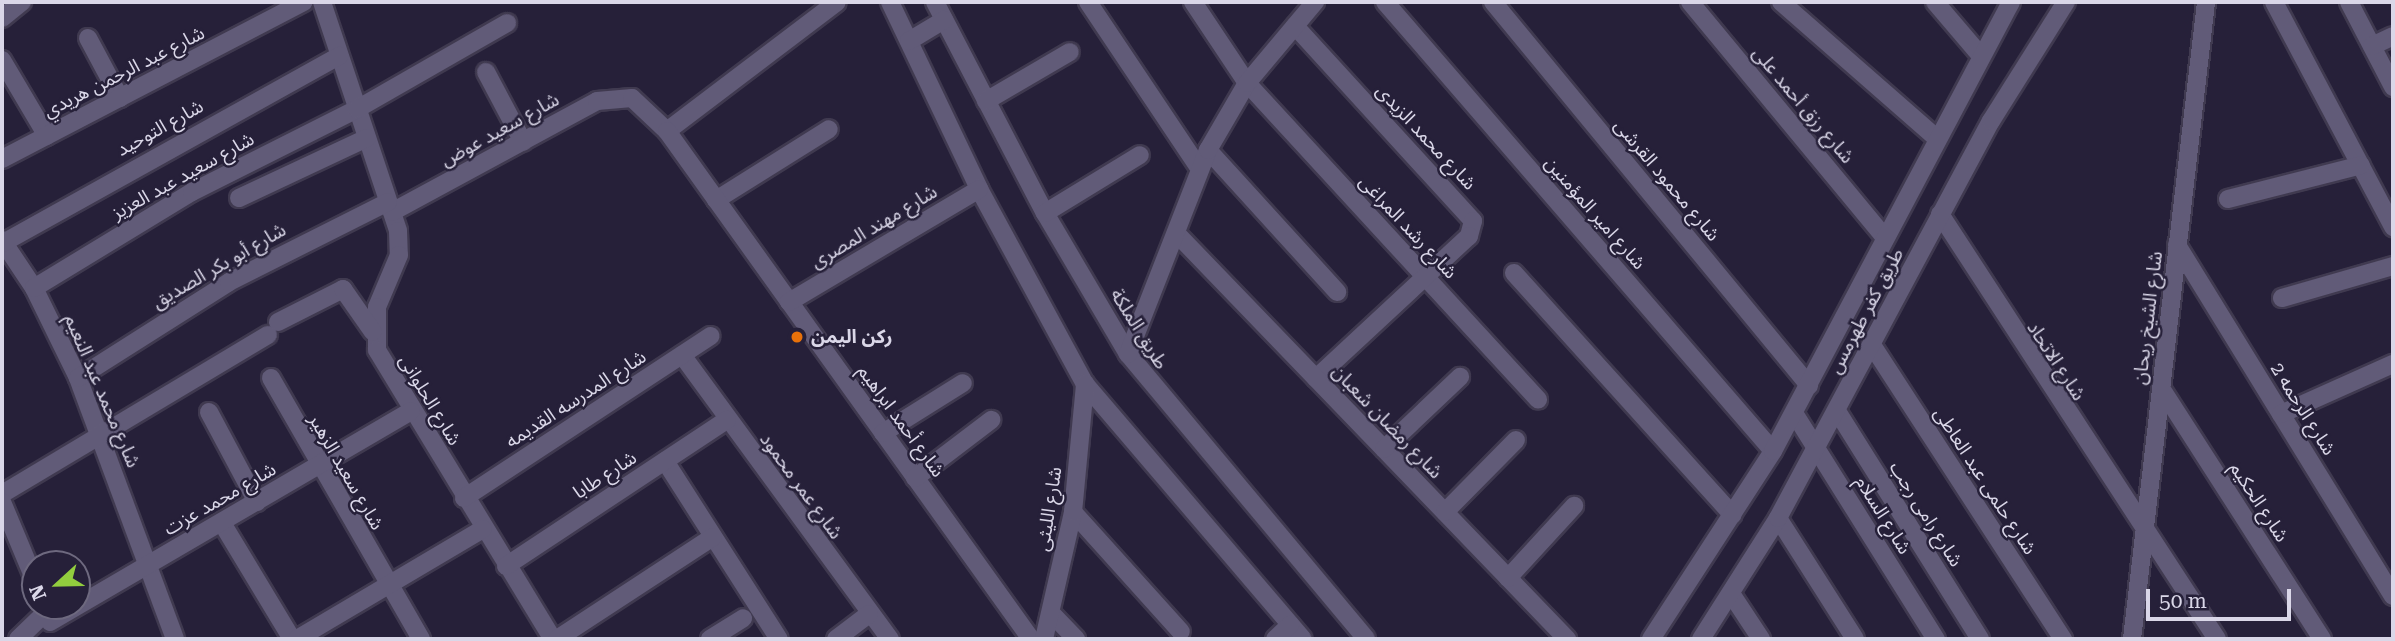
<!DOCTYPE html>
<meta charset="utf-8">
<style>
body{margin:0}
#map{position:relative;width:2395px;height:641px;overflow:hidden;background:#262039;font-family:"Roboto Serif","Noto Sans Arabic",serif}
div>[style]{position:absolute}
.roads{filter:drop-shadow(2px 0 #403a50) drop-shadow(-2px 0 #403a50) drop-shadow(0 2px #403a50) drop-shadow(0 -2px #403a50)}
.minor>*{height:18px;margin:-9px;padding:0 9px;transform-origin:9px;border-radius:9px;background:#615b78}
.dots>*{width:19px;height:19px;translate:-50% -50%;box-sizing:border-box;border:4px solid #262039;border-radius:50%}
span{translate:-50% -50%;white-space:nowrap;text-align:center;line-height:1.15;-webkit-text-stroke:5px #262039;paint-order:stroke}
.street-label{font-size:19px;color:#dad7e8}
.poi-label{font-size:19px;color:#dad7e8;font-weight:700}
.left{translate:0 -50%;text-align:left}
.frame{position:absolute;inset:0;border:4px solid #dad7e8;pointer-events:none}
.north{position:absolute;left:21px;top:550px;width:70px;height:70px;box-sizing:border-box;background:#262039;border:2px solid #6e697f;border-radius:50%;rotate:248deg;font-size:19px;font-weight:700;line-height:28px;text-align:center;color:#dad7e8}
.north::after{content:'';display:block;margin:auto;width:24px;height:32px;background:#92cd3e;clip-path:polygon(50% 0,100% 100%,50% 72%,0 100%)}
.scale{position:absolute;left:2146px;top:589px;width:145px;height:32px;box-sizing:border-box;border:4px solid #dad7e8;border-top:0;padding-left:9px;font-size:21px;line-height:24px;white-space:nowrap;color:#dad7e8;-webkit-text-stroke:5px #262039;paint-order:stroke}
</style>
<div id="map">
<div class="roads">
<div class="minor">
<div style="left:322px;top:2px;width:241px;rotate:71.6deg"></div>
<div style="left:398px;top:231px;width:24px;rotate:88deg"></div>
<div style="left:399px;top:255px;width:56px;rotate:112.9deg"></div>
<div style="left:377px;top:307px;width:43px;rotate:90deg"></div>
<div style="left:377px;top:350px;width:338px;rotate:58.7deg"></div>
<div style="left:890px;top:2px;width:207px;rotate:64.5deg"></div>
<div style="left:979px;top:189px;width:222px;rotate:61.5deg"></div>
<div style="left:1085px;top:384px;width:335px;rotate:49.5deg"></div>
<div style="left:935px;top:2px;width:238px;rotate:62.5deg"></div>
<div style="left:1045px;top:213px;width:164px;rotate:59.5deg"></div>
<div style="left:1128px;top:354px;width:371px;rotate:50.1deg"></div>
<div style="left:1088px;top:2px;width:200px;rotate:56.2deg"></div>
<div style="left:1193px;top:2px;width:97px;rotate:56.3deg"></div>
<div style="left:1247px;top:83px;width:430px;rotate:47.4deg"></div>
<div style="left:1385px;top:2px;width:593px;rotate:49.17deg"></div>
<div style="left:1493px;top:2px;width:497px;rotate:50.5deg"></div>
<div style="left:1690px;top:2px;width:303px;rotate:50.4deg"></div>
<div style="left:1781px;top:2px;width:205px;rotate:41.2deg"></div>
<div style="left:1935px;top:2px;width:71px;rotate:49.6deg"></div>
<div style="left:2274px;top:2px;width:255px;rotate:62.1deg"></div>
<div style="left:2349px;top:2px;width:96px;rotate:62.6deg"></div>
<div style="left:2px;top:18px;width:26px;rotate:-39deg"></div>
<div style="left:1295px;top:26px;width:264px;rotate:47.6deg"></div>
<div style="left:1473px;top:221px;width:16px;rotate:105deg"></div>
<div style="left:1469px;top:236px;width:209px;rotate:137.1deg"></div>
<div style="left:88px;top:38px;width:68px;rotate:61.9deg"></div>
<div style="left:909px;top:41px;width:41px;rotate:-31deg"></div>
<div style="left:2372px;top:46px;width:23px;rotate:-25deg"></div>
<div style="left:2px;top:60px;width:88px;rotate:59.4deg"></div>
<div style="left:486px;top:72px;width:79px;rotate:62.1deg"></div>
<div style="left:986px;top:101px;width:97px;rotate:-30.3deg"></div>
<div style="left:667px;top:131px;width:213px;rotate:-37.2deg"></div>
<div style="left:1208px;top:150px;width:192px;rotate:47.7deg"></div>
<div style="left:2px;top:159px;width:340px;rotate:-27.5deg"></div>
<div style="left:239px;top:198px;width:141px;rotate:-25.1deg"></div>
<div style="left:2228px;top:199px;width:137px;rotate:-14.3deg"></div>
<div style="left:716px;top:200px;width:133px;rotate:-32.1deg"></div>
<div style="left:392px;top:212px;width:233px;rotate:-28.4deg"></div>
<div style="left:597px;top:101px;width:35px;rotate:-5deg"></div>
<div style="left:632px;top:98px;width:48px;rotate:43.3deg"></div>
<div style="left:667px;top:131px;width:625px;rotate:54.38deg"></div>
<div style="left:1045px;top:213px;width:111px;rotate:-31.4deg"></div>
<div style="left:1940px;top:214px;width:507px;rotate:56.91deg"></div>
<div style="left:1176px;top:233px;width:564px;rotate:46.08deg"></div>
<div style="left:2px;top:240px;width:58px;rotate:56.3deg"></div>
<div style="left:34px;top:288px;width:100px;rotate:63.9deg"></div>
<div style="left:78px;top:378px;width:278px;rotate:69.6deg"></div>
<div style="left:3px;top:243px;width:385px;rotate:-29.1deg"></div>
<div style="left:2177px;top:245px;width:412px;rotate:58.4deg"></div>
<div style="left:1514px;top:273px;width:326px;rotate:47.9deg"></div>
<div style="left:34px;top:288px;width:185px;rotate:-31.3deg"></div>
<div style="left:192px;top:192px;width:185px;rotate:-26.7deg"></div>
<div style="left:357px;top:109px;width:173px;rotate:-29.8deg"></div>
<div style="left:2282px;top:298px;width:116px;rotate:-16.1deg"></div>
<div style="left:789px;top:302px;width:221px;rotate:-30.7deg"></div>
<div style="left:278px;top:322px;width:73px;rotate:-26.9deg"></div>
<div style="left:343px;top:289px;width:52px;rotate:55.1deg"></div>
<div style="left:1872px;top:345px;width:351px;rotate:57deg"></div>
<div style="left:1128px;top:354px;width:219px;rotate:-68.6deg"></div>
<div style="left:1208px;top:150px;width:78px;rotate:-59.8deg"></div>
<div style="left:1247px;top:83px;width:106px;rotate:-50deg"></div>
<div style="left:682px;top:355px;width:352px;rotate:53.8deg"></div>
<div style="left:78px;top:378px;width:179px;rotate:-32.4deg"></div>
<div style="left:229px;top:282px;width:178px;rotate:-26.7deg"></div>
<div style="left:271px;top:378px;width:301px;rotate:60.1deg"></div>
<div style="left:2161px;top:388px;width:298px;rotate:57.3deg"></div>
<div style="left:1837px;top:411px;width:269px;rotate:57.9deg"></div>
<div style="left:209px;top:412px;width:102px;rotate:61.9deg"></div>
<div style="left:1794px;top:413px;width:267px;rotate:57.9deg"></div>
<div style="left:2281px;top:414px;width:123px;rotate:-24.1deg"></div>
<div style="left:883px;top:433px;width:94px;rotate:-32deg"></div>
<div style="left:1384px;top:449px;width:105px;rotate:-43.5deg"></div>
<div style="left:665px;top:461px;width:211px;rotate:57.4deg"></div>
<div style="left:915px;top:478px;width:96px;rotate:-37.3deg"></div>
<div style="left:2px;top:494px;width:310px;rotate:-30.9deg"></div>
<div style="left:464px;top:498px;width:295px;rotate:-33.3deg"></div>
<div style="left:2px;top:502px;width:86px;rotate:67.3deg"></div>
<div style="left:1073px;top:512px;width:161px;rotate:48deg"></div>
<div style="left:1445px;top:512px;width:101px;rotate:-45.4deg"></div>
<div style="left:1778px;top:518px;width:143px;rotate:57.5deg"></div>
<div style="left:222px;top:523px;width:135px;rotate:58.9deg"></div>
<div style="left:506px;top:566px;width:265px;rotate:-33.5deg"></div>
<div style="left:1508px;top:578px;width:98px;rotate:-47.5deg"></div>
<div style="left:1732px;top:595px;width:53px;rotate:56.6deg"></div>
<div style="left:1051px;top:613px;width:36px;rotate:46deg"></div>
<div style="left:50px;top:622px;width:418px;rotate:-30.3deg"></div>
<div style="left:18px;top:639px;width:39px;rotate:-44deg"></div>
<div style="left:297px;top:639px;width:216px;rotate:-30.6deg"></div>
<div style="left:557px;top:639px;width:186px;rotate:-33.2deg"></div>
<div style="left:710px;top:639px;width:39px;rotate:-32deg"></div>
<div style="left:836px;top:639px;width:41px;rotate:-37.1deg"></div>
<div style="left:1044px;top:639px;width:130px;rotate:-77.1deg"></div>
<div style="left:1073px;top:512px;width:129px;rotate:-84.6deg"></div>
<div style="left:1275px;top:639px;width:21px;rotate:-43deg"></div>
<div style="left:1651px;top:639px;width:224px;rotate:-57deg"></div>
<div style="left:1773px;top:451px;width:508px;rotate:-62.07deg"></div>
<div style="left:1701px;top:639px;width:143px;rotate:-57.5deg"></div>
<div style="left:1778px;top:518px;width:451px;rotate:-61.8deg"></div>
<div style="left:1991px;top:121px;width:141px;rotate:-57.8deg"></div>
<div style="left:2132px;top:639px;width:641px;rotate:-83.37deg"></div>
</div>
</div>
<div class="dots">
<div style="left:797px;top:337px;background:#e8710a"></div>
</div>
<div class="street-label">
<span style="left:124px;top:72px;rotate:-27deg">شارع عبد الرحمن هريدي</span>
<span style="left:1803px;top:105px;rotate:50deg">شارع رزق أحمد على</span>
<span style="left:160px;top:128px;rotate:-29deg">شارع التوحيد</span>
<span style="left:500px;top:130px;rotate:-29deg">شارع سعيد عوض</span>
<span style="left:1426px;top:137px;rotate:47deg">شارع محمد الزيدى</span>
<span style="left:183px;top:176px;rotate:-29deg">شارع سعيد عبد العزيز</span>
<span style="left:1667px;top:180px;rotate:50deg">شارع محمود القرشى</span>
<span style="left:1595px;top:213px;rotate:49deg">شارع امير المؤمنين</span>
<span style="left:874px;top:227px;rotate:-31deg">شارع مهند المصرى</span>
<span style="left:1408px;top:227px;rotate:47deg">شارع رشد المراغى</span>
<span style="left:219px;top:266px;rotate:-30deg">شارع أبو بكر الصديق</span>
<span style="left:1866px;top:311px;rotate:-62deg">طريق كفر طهرمس</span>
<span style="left:2148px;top:318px;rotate:-83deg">شارع الشيخ ريحان</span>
<span style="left:1139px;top:329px;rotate:58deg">طريق الملكة</span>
<span style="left:2056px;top:361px;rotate:57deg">شارع الاتحاد</span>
<span style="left:102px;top:391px;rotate:67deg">شارع محمد عبد النعيم</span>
<span style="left:576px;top:399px;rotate:-33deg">شارع المدرسه القديمه</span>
<span style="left:430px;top:400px;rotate:59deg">شارع الحلوانى</span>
<span style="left:2303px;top:409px;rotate:58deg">شارع الرحمه 2</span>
<span style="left:901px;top:421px;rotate:54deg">شارع أحمد ابراهيم</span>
<span style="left:1387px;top:422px;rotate:46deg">شارع رمضان شعبان</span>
<span style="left:346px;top:472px;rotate:60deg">شارع سعيد الزهير</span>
<span style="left:605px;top:475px;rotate:-33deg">شارع طابا</span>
<span style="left:1985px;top:481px;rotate:57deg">شارع حلمى عبد العاطى</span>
<span style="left:801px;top:486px;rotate:54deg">شارع عمر محمود</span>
<span style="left:220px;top:499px;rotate:-30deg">شارع محمد عزت</span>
<span style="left:2259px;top:502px;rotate:57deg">شارع الحكيم</span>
<span style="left:1049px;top:509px;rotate:-81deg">شارع الليثى</span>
<span style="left:1926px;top:514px;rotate:58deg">شارع رامى رجب</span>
<span style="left:1883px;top:515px;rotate:58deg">شارع السلام</span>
</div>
<div class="poi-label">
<span class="left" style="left:811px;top:337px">ركن اليمن</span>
</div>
<div class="frame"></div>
<div class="north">N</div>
<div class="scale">50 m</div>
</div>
